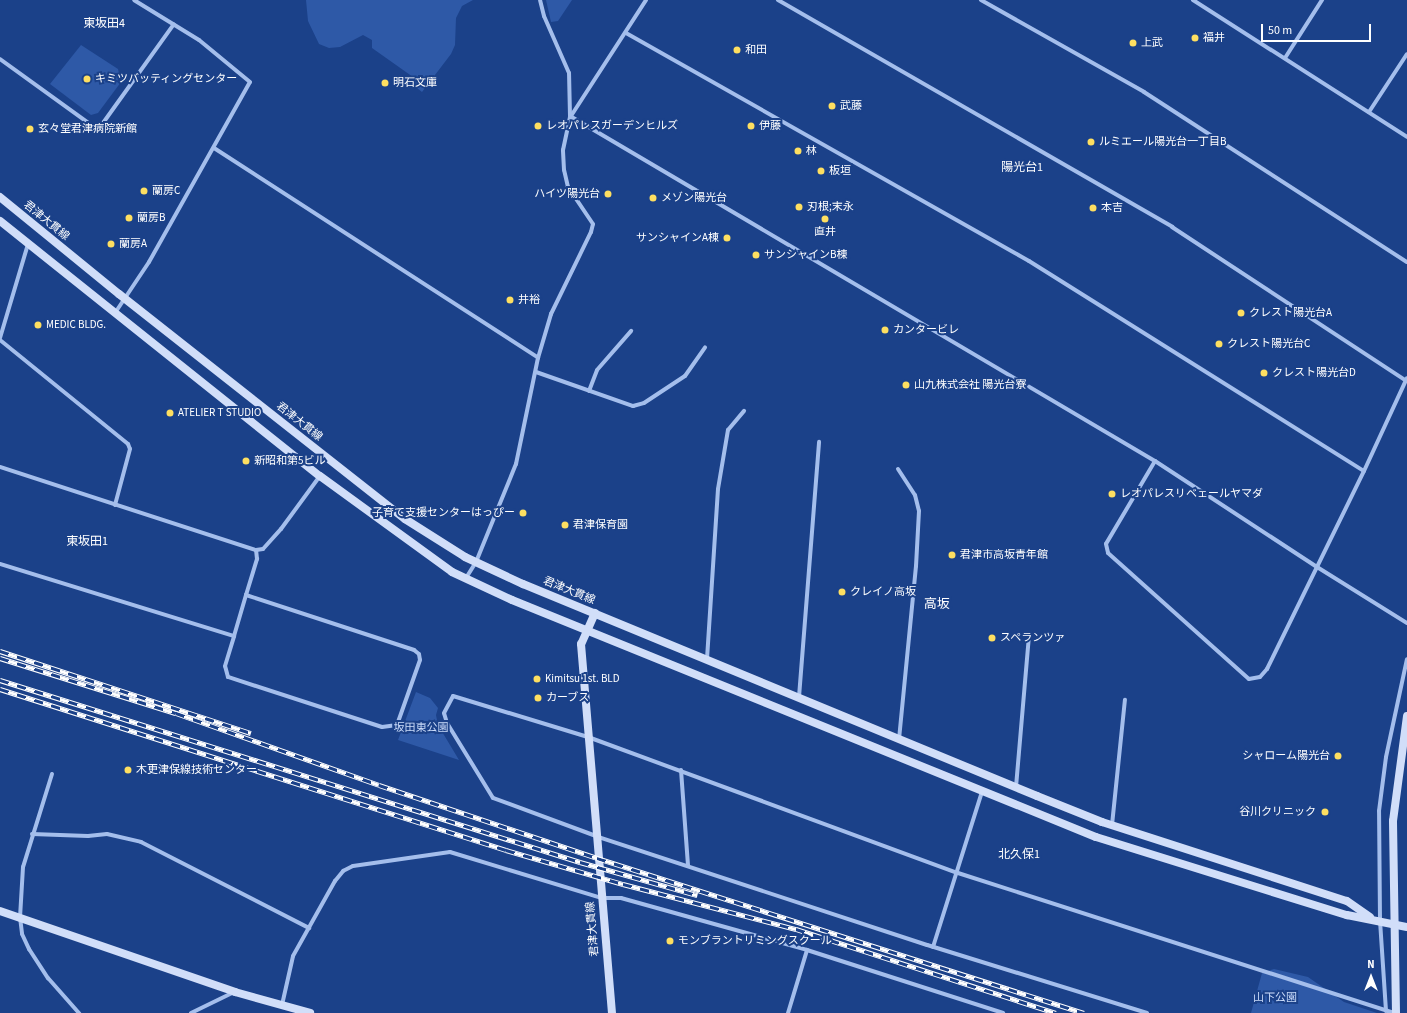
<!DOCTYPE html>
<meta charset="utf-8">
<style>
body{margin:0}
#map{position:relative;width:1407px;height:1013px;overflow:hidden;background:#1b4189;font-family:"Source Sans 3","Noto Sans JP",sans-serif}
div>[style]{position:absolute}
.green>*{inset:0;background:#2e59a7}
.street>*{height:4px;margin:-2px;padding:0 2px;transform-origin:2px;border-radius:2px;background:#a4beec}
.secondary>*{height:8px;margin:-4px;padding:0 4px;transform-origin:4px;border-radius:4px;background:#d1def9}
.rail>*{height:4.5px;margin-top:-2.25px;transform-origin:0;background:repeating-linear-gradient(90deg,#1b4189 0 9px,#fff 0 18px);box-sizing:border-box;border-block:1px solid #fff}
.dots>*{width:11px;height:11px;translate:-50% -50%;box-sizing:border-box;border:2px solid #1b4189;border-radius:50%}
span{translate:-50% -50%;white-space:nowrap;text-align:center;line-height:1.15;-webkit-text-stroke:4px #1b4189;paint-order:stroke}
.poi-label{font-size:11px;color:#fff}
.left{translate:0 -50%;text-align:left}
.right{translate:-100% -50%;text-align:right}
.street-label{font-size:11px;color:#fff}
.park-label{font-size:11px;color:#cadbf9}
.neighbourhood-label{font-size:12px;color:#fff}
.quarter-label{font-size:13px;color:#fff}
.north{position:absolute;left:1351px;top:957px;width:40px;height:40px;-webkit-text-stroke:3px #1b4189;paint-order:stroke;rotate:0deg;font-size:11px;font-weight:700;line-height:16px;text-align:center;color:#fff}
.north::after{content:'';display:block;margin:auto;width:14px;height:18px;background:#fff;clip-path:polygon(50% 0,100% 100%,50% 72%,0 100%)}
.scale{position:absolute;left:1261px;top:24px;width:110px;height:18px;box-sizing:border-box;border:2px solid #fff;border-top:0;padding-left:5px;font-size:12px;line-height:14px;white-space:nowrap;color:#fff;-webkit-text-stroke:3px #1b4189;paint-order:stroke}
</style>
<div id="map">
<div class="green">
<div style="clip-path:polygon(306px 0,473px 0,462px 6px,456px 18px,455px 45px,451px 54px,422px 92px,417px 88px,413px 77px,372px 48px,372px 40px,363px 35px,340px 47px,329px 48px,319px 44px,308px 21px)"></div>
<div style="clip-path:polygon(546px 0,572px 0,558px 21px,551px 22px)"></div>
<div style="clip-path:polygon(81px 45px,118px 69px,121px 82px,98px 113px,91px 115px,50px 84px)"></div>
<div style="clip-path:polygon(416px 692px,430px 698px,438px 708px,436px 715px,438px 725px,459px 760px,398px 740px)"></div>
<div style="clip-path:polygon(1274px 969px,1308px 977px,1344px 1002px,1377px 1013px,1251px 1013px,1262px 973px)"></div>
</div>
<div class="street">
<div style="left:778px;top:0;width:455px;rotate:29.9deg"></div>
<div style="left:1172px;top:227px;width:279px;rotate:33.3deg"></div>
<div style="left:981px;top:0;width:187px;rotate:29.4deg"></div>
<div style="left:1144px;top:92px;width:313px;rotate:32.9deg"></div>
<div style="left:1193px;top:0;width:254px;rotate:32.6deg"></div>
<div style="left:626px;top:33px;width:463px;rotate:29.5deg"></div>
<div style="left:1029px;top:261px;width:395px;rotate:32.1deg"></div>
<div style="left:1285px;top:58px;width:69px;rotate:-57.5deg"></div>
<div style="left:0;top:59px;width:121px;rotate:35.9deg"></div>
<div style="left:98px;top:130px;width:130px;rotate:-54.4deg"></div>
<div style="left:1369px;top:112px;width:69px;rotate:-56.8deg"></div>
<div style="left:570px;top:116px;width:679px;rotate:30.53deg"></div>
<div style="left:1155px;top:461px;width:194px;rotate:33.2deg"></div>
<div style="left:1317px;top:567px;width:106px;rotate:31.9deg"></div>
<div style="left:571px;top:116px;width:138px;rotate:-57.1deg"></div>
<div style="left:214px;top:148px;width:386px;rotate:32.9deg"></div>
<div style="left:115px;top:313px;width:61px;rotate:-56.3deg"></div>
<div style="left:149px;top:262px;width:206px;rotate:-60.7deg"></div>
<div style="left:250px;top:82px;width:66px;rotate:-140.5deg"></div>
<div style="left:199px;top:40px;width:76px;rotate:-148.4deg"></div>
<div style="left:0;top:338px;width:98px;rotate:-73.4deg"></div>
<div style="left:0;top:340px;width:165px;rotate:39.1deg"></div>
<div style="left:128px;top:444px;width:5px;rotate:68deg"></div>
<div style="left:130px;top:449px;width:58px;rotate:105deg"></div>
<div style="left:536px;top:372px;width:103px;rotate:19.3deg"></div>
<div style="left:633px;top:406px;width:11px;rotate:-15deg"></div>
<div style="left:644px;top:403px;width:49px;rotate:-33.4deg"></div>
<div style="left:685px;top:376px;width:35px;rotate:-55deg"></div>
<div style="left:589px;top:391px;width:22px;rotate:-69deg"></div>
<div style="left:597px;top:370px;width:52px;rotate:-48.9deg"></div>
<div style="left:1155px;top:461px;width:96px;rotate:120.6deg"></div>
<div style="left:1106px;top:544px;width:9px;rotate:77deg"></div>
<div style="left:1108px;top:553px;width:189px;rotate:41.8deg"></div>
<div style="left:1249px;top:679px;width:11px;rotate:-10deg"></div>
<div style="left:1260px;top:677px;width:11px;rotate:-49deg"></div>
<div style="left:1267px;top:669px;width:220px;rotate:-63.9deg"></div>
<div style="left:1364px;top:471px;width:102px;rotate:-65.2deg"></div>
<div style="left:0;top:467px;width:269px;rotate:18deg"></div>
<div style="left:256px;top:550px;width:7px;rotate:-8deg"></div>
<div style="left:263px;top:549px;width:27px;rotate:-48deg"></div>
<div style="left:281px;top:529px;width:66px;rotate:-53.7deg"></div>
<div style="left:898px;top:469px;width:31px;rotate:57deg"></div>
<div style="left:915px;top:495px;width:16px;rotate:76deg"></div>
<div style="left:919px;top:511px;width:55px;rotate:93.1deg"></div>
<div style="left:916px;top:566px;width:174px;rotate:95.6deg"></div>
<div style="left:0;top:564px;width:245px;rotate:17.1deg"></div>
<div style="left:466px;top:578px;width:19px;rotate:-58deg"></div>
<div style="left:476px;top:562px;width:106px;rotate:-67.8deg"></div>
<div style="left:516px;top:464px;width:108px;rotate:-78.3deg"></div>
<div style="left:538px;top:358px;width:46px;rotate:-73.5deg"></div>
<div style="left:551px;top:314px;width:91px;rotate:-64deg"></div>
<div style="left:591px;top:232px;width:8px;rotate:-76deg"></div>
<div style="left:593px;top:224px;width:45px;rotate:-124deg"></div>
<div style="left:568px;top:187px;width:17px;rotate:-103deg"></div>
<div style="left:564px;top:170px;width:20px;rotate:-93deg"></div>
<div style="left:563px;top:150px;width:35px;rotate:-78deg"></div>
<div style="left:570px;top:116px;width:43px;rotate:-91.3deg"></div>
<div style="left:569px;top:73px;width:62px;rotate:-113.7deg"></div>
<div style="left:544px;top:16px;width:16px;rotate:-104deg"></div>
<div style="left:246px;top:595px;width:177px;rotate:18.1deg"></div>
<div style="left:414px;top:650px;width:6px;rotate:39deg"></div>
<div style="left:419px;top:654px;width:6px;rotate:81deg"></div>
<div style="left:420px;top:660px;width:69px;rotate:109.5deg"></div>
<div style="left:397px;top:725px;width:15px;rotate:172deg"></div>
<div style="left:382px;top:727px;width:162px;rotate:-162deg"></div>
<div style="left:228px;top:677px;width:11px;rotate:-105deg"></div>
<div style="left:225px;top:666px;width:31px;rotate:-73deg"></div>
<div style="left:234px;top:636px;width:43px;rotate:-73.7deg"></div>
<div style="left:246px;top:595px;width:38px;rotate:-73deg"></div>
<div style="left:257px;top:559px;width:9px;rotate:-96deg"></div>
<div style="left:707px;top:659px;width:170px;rotate:-86.3deg"></div>
<div style="left:718px;top:489px;width:60px;rotate:-80.4deg"></div>
<div style="left:728px;top:430px;width:25px;rotate:-50deg"></div>
<div style="left:799px;top:697px;width:256px;rotate:-85.5deg"></div>
<div style="left:681px;top:770px;width:96px;rotate:85.8deg"></div>
<div style="left:52px;top:774px;width:97px;rotate:107.3deg"></div>
<div style="left:23px;top:867px;width:50px;rotate:93.4deg"></div>
<div style="left:20px;top:917px;width:17px;rotate:83deg"></div>
<div style="left:22px;top:934px;width:17px;rotate:65deg"></div>
<div style="left:29px;top:949px;width:35px;rotate:57deg"></div>
<div style="left:48px;top:978px;width:47px;rotate:48.5deg"></div>
<div style="left:1016px;top:787px;width:153px;rotate:-85.1deg"></div>
<div style="left:1112px;top:825px;width:126px;rotate:-84.1deg"></div>
<div style="left:32px;top:834px;width:56px;rotate:2deg"></div>
<div style="left:88px;top:836px;width:19px;rotate:-6deg"></div>
<div style="left:107px;top:834px;width:35px;rotate:13deg"></div>
<div style="left:141px;top:842px;width:189px;rotate:27.1deg"></div>
<div style="left:933px;top:947px;width:163px;rotate:-72.5deg"></div>
<div style="left:282px;top:1005px;width:50px;rotate:-77.3deg"></div>
<div style="left:293px;top:956px;width:86px;rotate:-60.8deg"></div>
<div style="left:335px;top:881px;width:13px;rotate:-51deg"></div>
<div style="left:343px;top:871px;width:11px;rotate:-27deg"></div>
<div style="left:353px;top:866px;width:98px;rotate:-8.2deg"></div>
<div style="left:450px;top:852px;width:158px;rotate:16.9deg"></div>
<div style="left:601px;top:898px;width:20px"></div>
<div style="left:621px;top:898px;width:193px;rotate:15.6deg"></div>
<div style="left:807px;top:950px;width:206px;rotate:17.8deg"></div>
<div style="left:1386px;top:1011px;width:91px;rotate:-93.8deg"></div>
<div style="left:1380px;top:920px;width:109px;rotate:-90.5deg"></div>
<div style="left:1379px;top:811px;width:54px;rotate:-82.6deg"></div>
<div style="left:1386px;top:757px;width:100px;rotate:-77.9deg"></div>
<div style="left:191px;top:1013px;width:48px;rotate:-26deg"></div>
<div style="left:788px;top:1013px;width:66px;rotate:-73.2deg"></div>
<div style="left:1147px;top:1013px;width:230px;rotate:-162.8deg"></div>
<div style="left:927px;top:945px;width:348px;rotate:-161.8deg"></div>
<div style="left:596px;top:836px;width:110px;rotate:-159.7deg"></div>
<div style="left:493px;top:798px;width:88px;rotate:-121.5deg"></div>
<div style="left:447px;top:723px;width:10px;rotate:-107deg"></div>
<div style="left:444px;top:713px;width:19px;rotate:-62deg"></div>
<div style="left:453px;top:696px;width:141px;rotate:16.9deg"></div>
<div style="left:588px;top:737px;width:394px;rotate:20.2deg"></div>
<div style="left:958px;top:873px;width:458px;rotate:17.8deg"></div>
</div>
<div class="secondary">
<div style="left:0;top:197px;width:154px;rotate:39.2deg"></div>
<div style="left:119px;top:294px;width:364px;rotate:38.2deg"></div>
<div style="left:405px;top:519px;width:71px;rotate:32.3deg"></div>
<div style="left:465px;top:557px;width:64px;rotate:25deg"></div>
<div style="left:523px;top:584px;width:556px;rotate:22.41deg"></div>
<div style="left:1037px;top:796px;width:70px;rotate:21.8deg"></div>
<div style="left:1102px;top:822px;width:257px;rotate:17.9deg"></div>
<div style="left:1347px;top:901px;width:28px;rotate:35deg"></div>
<div style="left:0;top:221px;width:409px;rotate:38.6deg"></div>
<div style="left:320px;top:476px;width:163px;rotate:36deg"></div>
<div style="left:452px;top:572px;width:66px;rotate:25deg"></div>
<div style="left:512px;top:600px;width:630px;rotate:22.09deg"></div>
<div style="left:1096px;top:837px;width:263px;rotate:17.3deg"></div>
<div style="left:1347px;top:915px;width:61px;rotate:11.3deg"></div>
<div style="left:595px;top:613px;width:34px;rotate:114deg"></div>
<div style="left:581px;top:644px;width:370px;rotate:85.2deg"></div>
<div style="left:0;top:911px;width:249px;rotate:19deg"></div>
<div style="left:235px;top:992px;width:78px;rotate:15.6deg"></div>
<div style="left:1396px;top:1013px;width:192px;rotate:-90.9deg"></div>
<div style="left:1393px;top:821px;width:106px;rotate:-82.4deg"></div>
</div>
<div class="rail">
<div style="left:0;top:651px;width:264px;rotate:18.1deg"></div>
<div style="left:0;top:658px;width:184px;rotate:17.4deg"></div>
<div style="left:176px;top:713px;width:215px;rotate:19.5deg"></div>
<div style="left:379px;top:785px;width:230px;rotate:18.5deg"></div>
<div style="left:597px;top:858px;width:511px;rotate:17.65deg"></div>
<div style="left:0;top:680px;width:608px;rotate:17.42deg"></div>
<div style="left:580px;top:862px;width:122px;rotate:15.8deg"></div>
<div style="left:0;top:689px;width:531px;rotate:17.65deg"></div>
<div style="left:506px;top:850px;width:122px;rotate:16.2deg"></div>
<div style="left:623px;top:884px;width:179px;rotate:14.6deg"></div>
<div style="left:796px;top:929px;width:273px;rotate:17.9deg"></div>
</div>
<div class="dots">
<div style="left:1195px;top:38px;background:#fedf61"></div>
<div style="left:1133px;top:43px;background:#fedf61"></div>
<div style="left:737px;top:50px;background:#fedf61"></div>
<div style="left:87px;top:79px;background:#fedf61"></div>
<div style="left:385px;top:83px;background:#fedf61"></div>
<div style="left:832px;top:106px;background:#fedf61"></div>
<div style="left:538px;top:126px;background:#fedf61"></div>
<div style="left:751px;top:126px;background:#fedf61"></div>
<div style="left:30px;top:129px;background:#fedf61"></div>
<div style="left:1091px;top:142px;background:#fedf61"></div>
<div style="left:798px;top:151px;background:#fedf61"></div>
<div style="left:821px;top:171px;background:#fedf61"></div>
<div style="left:144px;top:191px;background:#fedf61"></div>
<div style="left:608px;top:194px;background:#fedf61"></div>
<div style="left:653px;top:198px;background:#fedf61"></div>
<div style="left:799px;top:207px;background:#fedf61"></div>
<div style="left:1093px;top:208px;background:#fedf61"></div>
<div style="left:129px;top:218px;background:#fedf61"></div>
<div style="left:825px;top:219px;background:#fedf61"></div>
<div style="left:727px;top:238px;background:#fedf61"></div>
<div style="left:111px;top:244px;background:#fedf61"></div>
<div style="left:756px;top:255px;background:#fedf61"></div>
<div style="left:510px;top:300px;background:#fedf61"></div>
<div style="left:1241px;top:313px;background:#fedf61"></div>
<div style="left:38px;top:325px;background:#fedf61"></div>
<div style="left:885px;top:330px;background:#fedf61"></div>
<div style="left:1219px;top:344px;background:#fedf61"></div>
<div style="left:1264px;top:373px;background:#fedf61"></div>
<div style="left:906px;top:385px;background:#fedf61"></div>
<div style="left:170px;top:413px;background:#fedf61"></div>
<div style="left:246px;top:461px;background:#fedf61"></div>
<div style="left:1112px;top:494px;background:#fedf61"></div>
<div style="left:523px;top:513px;background:#fedf61"></div>
<div style="left:565px;top:525px;background:#fedf61"></div>
<div style="left:952px;top:555px;background:#fedf61"></div>
<div style="left:842px;top:592px;background:#fedf61"></div>
<div style="left:992px;top:638px;background:#fedf61"></div>
<div style="left:537px;top:679px;background:#fedf61"></div>
<div style="left:538px;top:698px;background:#fedf61"></div>
<div style="left:1338px;top:756px;background:#fedf61"></div>
<div style="left:128px;top:770px;background:#fedf61"></div>
<div style="left:1325px;top:812px;background:#fedf61"></div>
<div style="left:670px;top:941px;background:#fedf61"></div>
</div>
<div class="poi-label">
<span class="left" style="left:1203px;top:38px">福井</span>
<span class="left" style="left:1141px;top:43px">上武</span>
<span class="left" style="left:745px;top:50px">和田</span>
<span class="left" style="left:95px;top:79px">キミツバッティングセンター</span>
<span class="left" style="left:393px;top:83px">明石文庫</span>
<span class="left" style="left:840px;top:106px">武藤</span>
<span class="left" style="left:546px;top:126px">レオパレスガーデンヒルズ</span>
<span class="left" style="left:759px;top:126px">伊藤</span>
<span class="left" style="left:38px;top:129px">玄々堂君津病院新館</span>
<span class="left" style="left:1099px;top:142px">ルミエール陽光台一丁目B</span>
<span class="left" style="left:806px;top:151px">林</span>
<span class="left" style="left:829px;top:171px">板垣</span>
<span class="left" style="left:152px;top:191px">蘭房C</span>
<span class="right" style="left:600px;top:194px">ハイツ陽光台</span>
<span class="left" style="left:661px;top:198px">メゾン陽光台</span>
<span class="left" style="left:807px;top:207px">刃根;末永</span>
<span class="left" style="left:1101px;top:208px">本吉</span>
<span class="left" style="left:137px;top:218px">蘭房B</span>
<span style="left:825px;top:232px">直井</span>
<span class="right" style="left:719px;top:238px">サンシャインA棟</span>
<span class="left" style="left:119px;top:244px">蘭房A</span>
<span class="left" style="left:764px;top:255px">サンシャインB棟</span>
<span class="left" style="left:518px;top:300px">井裕</span>
<span class="left" style="left:1249px;top:313px">クレスト陽光台A</span>
<span class="left" style="left:46px;top:325px">MEDIC BLDG.</span>
<span class="left" style="left:893px;top:330px">カンタービレ</span>
<span class="left" style="left:1227px;top:344px">クレスト陽光台C</span>
<span class="left" style="left:1272px;top:373px">クレスト陽光台D</span>
<span class="left" style="left:914px;top:385px">山九株式会社 陽光台寮</span>
<span class="left" style="left:178px;top:413px">ATELIER T STUDIO</span>
<span class="left" style="left:254px;top:461px">新昭和第5ビル</span>
<span class="left" style="left:1120px;top:494px">レオパレスリベェールヤマダ</span>
<span class="right" style="left:515px;top:513px">子育て支援センターはっぴー</span>
<span class="left" style="left:573px;top:525px">君津保育園</span>
<span class="left" style="left:960px;top:555px">君津市高坂青年館</span>
<span class="left" style="left:850px;top:592px">クレイノ高坂</span>
<span class="left" style="left:1000px;top:638px">スペランツァ</span>
<span class="left" style="left:545px;top:679px">Kimitsu 1st. BLD</span>
<span class="left" style="left:546px;top:698px">カーブス</span>
<span class="right" style="left:1330px;top:756px">シャローム陽光台</span>
<span class="left" style="left:136px;top:770px">木更津保線技術センター</span>
<span class="right" style="left:1316px;top:812px">谷川クリニック</span>
<span class="left" style="left:678px;top:941px">モンブラントリミングスクール</span>
</div>
<div class="street-label">
<span style="left:46px;top:221px;rotate:39deg">君津大貫線</span>
<span style="left:299px;top:422px;rotate:38deg">君津大貫線</span>
<span style="left:569px;top:591px;rotate:22deg">君津大貫線</span>
<span style="left:593px;top:929px;rotate:-95deg">君津大貫線</span>
</div>
<div class="park-label">
<span style="left:421px;top:728px">坂田東公園</span>
<span style="left:1275px;top:998px">山下公園</span>
</div>
<div class="neighbourhood-label">
<span style="left:104px;top:24px">東坂田4</span>
<span style="left:1022px;top:168px">陽光台1</span>
<span style="left:87px;top:542px">東坂田1</span>
<span style="left:1019px;top:855px">北久保1</span>
</div>
<div class="quarter-label">
<span style="left:937px;top:604px">高坂</span>
</div>
<div class="north">N</div>
<div class="scale">50 m</div>
</div>
